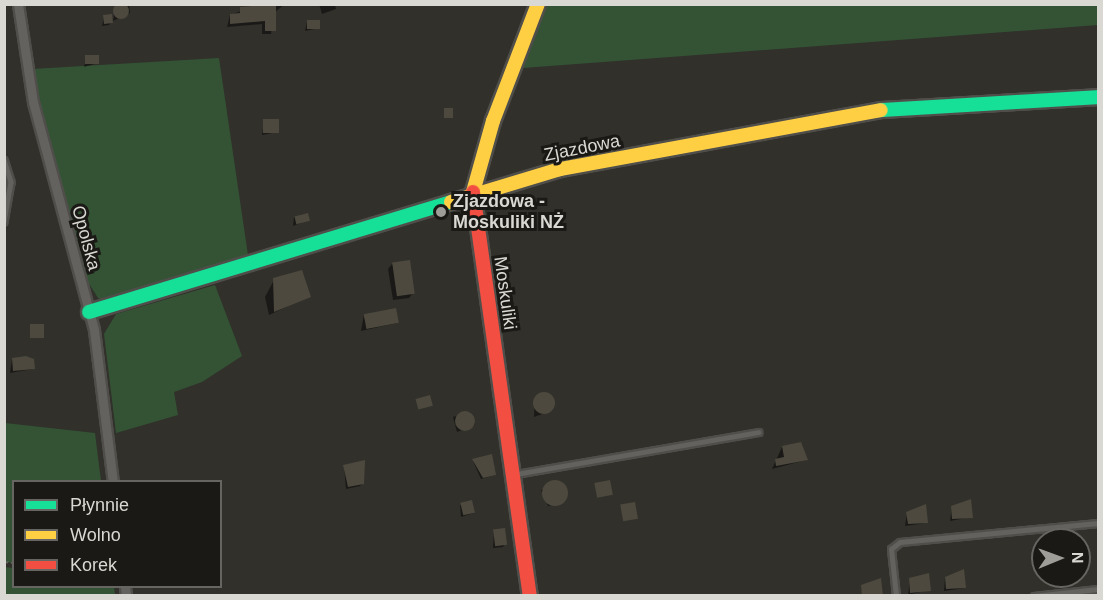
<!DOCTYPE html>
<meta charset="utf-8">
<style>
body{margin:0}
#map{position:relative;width:1103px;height:600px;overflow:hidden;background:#31302b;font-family:Helvetica,sans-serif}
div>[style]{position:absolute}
.green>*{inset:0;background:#335334}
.shadow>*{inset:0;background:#0007}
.building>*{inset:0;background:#4d493e;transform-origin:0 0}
.round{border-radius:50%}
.path>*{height:1.5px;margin-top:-0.75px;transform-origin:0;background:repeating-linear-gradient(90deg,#62615e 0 4.5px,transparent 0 7.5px)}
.roads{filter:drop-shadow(2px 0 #4f4e4a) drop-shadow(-2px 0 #4f4e4a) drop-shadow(0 2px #4f4e4a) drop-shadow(0 -2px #4f4e4a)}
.lane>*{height:4.5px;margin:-2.25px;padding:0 2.25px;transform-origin:2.25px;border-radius:2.25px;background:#64625f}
.street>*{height:9px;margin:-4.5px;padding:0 4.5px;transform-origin:4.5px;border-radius:4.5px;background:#64625f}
.fast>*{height:14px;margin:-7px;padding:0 7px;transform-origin:7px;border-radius:7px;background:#16e098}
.slow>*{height:14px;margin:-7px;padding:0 7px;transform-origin:7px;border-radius:7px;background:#ffcf43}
.jam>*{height:14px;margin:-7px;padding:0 7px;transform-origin:7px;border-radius:7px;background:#f24e42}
.dots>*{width:16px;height:16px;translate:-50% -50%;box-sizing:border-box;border:3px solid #1a1915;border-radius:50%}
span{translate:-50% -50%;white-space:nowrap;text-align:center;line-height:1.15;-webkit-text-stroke:6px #1a1915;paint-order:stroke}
.street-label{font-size:18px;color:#dad8d2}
.poi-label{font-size:18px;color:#dad8d2;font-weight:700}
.left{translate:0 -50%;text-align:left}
.frame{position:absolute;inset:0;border:6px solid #dad8d2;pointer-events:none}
.legend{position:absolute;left:12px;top:480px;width:210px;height:108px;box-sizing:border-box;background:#1a1915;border:2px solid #676561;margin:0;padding:8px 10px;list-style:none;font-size:18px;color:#dad8d2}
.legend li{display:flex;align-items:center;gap:12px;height:30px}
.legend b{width:30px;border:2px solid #676561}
.north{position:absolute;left:1031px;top:528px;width:60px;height:60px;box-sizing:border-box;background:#1a1915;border:2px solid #676561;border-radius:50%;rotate:89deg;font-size:16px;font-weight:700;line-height:24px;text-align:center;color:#dad8d2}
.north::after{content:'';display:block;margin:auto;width:21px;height:27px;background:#9f9d98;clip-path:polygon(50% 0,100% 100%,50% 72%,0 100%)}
</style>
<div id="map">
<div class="green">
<div style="clip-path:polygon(546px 5px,1098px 4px,1098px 25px,523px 68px)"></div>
<div style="clip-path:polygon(219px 58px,249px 262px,105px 302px,98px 298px,83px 274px,32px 69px)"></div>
<div style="clip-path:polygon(215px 285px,242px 356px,202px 382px,174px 392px,178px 415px,116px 433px,104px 334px,116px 314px)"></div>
<div style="clip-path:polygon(5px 423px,95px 433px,101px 481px,14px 482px,13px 563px,5px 562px)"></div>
<div style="clip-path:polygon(4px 567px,13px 568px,14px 586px,114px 587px,115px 595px,5px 595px)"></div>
</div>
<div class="shadow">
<div style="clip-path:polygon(129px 4px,130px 13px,113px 21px,115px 10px)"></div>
<div style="clip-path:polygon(261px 4px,285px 4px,275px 12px,271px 34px,262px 34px,262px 24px,227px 27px,230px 15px)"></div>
<div style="clip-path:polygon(319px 4px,335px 4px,336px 9px,322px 14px)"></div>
<div style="clip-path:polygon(104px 17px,112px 22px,109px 25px,102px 26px)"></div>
<div style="clip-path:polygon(307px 22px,319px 28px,305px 31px)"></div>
<div style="clip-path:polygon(86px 58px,98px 63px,84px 67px)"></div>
<div style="clip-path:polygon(264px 121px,278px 132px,262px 135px)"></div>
<div style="clip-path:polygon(294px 217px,308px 220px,293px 226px)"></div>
<div style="clip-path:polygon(392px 264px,413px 293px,409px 298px,393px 300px,388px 269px)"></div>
<div style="clip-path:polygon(274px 280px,310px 296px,269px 315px,265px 297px)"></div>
<div style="clip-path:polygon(364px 314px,397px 323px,361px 331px)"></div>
<div style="clip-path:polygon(12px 359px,33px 369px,10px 373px)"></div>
<div style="clip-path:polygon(549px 393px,548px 412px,534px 417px,535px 398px)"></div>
<div style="clip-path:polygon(470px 412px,475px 425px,457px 432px,453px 417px)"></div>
<div style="clip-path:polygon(782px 447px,806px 460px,772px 469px)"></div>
<div style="clip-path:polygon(473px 461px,495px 475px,481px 479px)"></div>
<div style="clip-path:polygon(344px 466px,363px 483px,360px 486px,346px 489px)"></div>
<div style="clip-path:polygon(561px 482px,564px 502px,548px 506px,541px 490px)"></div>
<div style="clip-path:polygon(460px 505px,474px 513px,461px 517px)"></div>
<div style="clip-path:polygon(952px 508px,971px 517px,950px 521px)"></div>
<div style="clip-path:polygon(907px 513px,926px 523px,905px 526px)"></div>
<div style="clip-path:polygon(494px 531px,505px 544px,503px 547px,493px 548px)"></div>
<div style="clip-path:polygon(1054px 576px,1075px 576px,1055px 578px)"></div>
<div style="clip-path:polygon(945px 578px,965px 588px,944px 591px)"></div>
<div style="clip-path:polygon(910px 580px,929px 590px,908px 595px)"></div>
</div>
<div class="building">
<div class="round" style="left:113px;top:3px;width:16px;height:16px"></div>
<div style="clip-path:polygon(276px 4px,276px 31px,265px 31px,265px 21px,230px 24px,230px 14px,240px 13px,240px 7px)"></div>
<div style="left:112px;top:14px;width:9px;height:9px;rotate:84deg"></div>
<div style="left:307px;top:20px;width:13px;height:9px"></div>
<div style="left:99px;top:55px;width:9px;height:14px;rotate:90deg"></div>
<div style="left:444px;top:108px;width:9px;height:10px"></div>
<div style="left:263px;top:119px;width:16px;height:14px"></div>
<div style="left:308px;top:213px;width:8px;height:14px;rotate:76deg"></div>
<div style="left:410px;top:260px;width:34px;height:18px;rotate:82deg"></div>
<div style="clip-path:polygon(302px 270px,311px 297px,274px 312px,273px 278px)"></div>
<div style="left:396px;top:308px;width:15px;height:33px;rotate:79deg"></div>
<div style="left:30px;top:324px;width:14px;height:14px"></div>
<div style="clip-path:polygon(26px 356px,34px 359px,35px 369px,13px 371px,12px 358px)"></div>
<div class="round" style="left:533px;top:392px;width:22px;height:22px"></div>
<div style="left:430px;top:395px;width:11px;height:15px;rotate:75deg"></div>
<div class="round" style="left:455px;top:411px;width:20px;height:20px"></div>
<div style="clip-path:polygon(801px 442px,808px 460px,776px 466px,775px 459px,784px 457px,782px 446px)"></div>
<div style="clip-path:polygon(492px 454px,496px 475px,483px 478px,472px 459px)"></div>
<div style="clip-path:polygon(365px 460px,364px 484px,348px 487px,343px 465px)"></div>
<div style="left:610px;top:480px;width:15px;height:16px;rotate:79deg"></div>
<div class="round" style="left:542px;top:480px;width:26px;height:26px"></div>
<div style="clip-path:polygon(971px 499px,973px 518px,952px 519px,951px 506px)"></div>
<div style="left:472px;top:500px;width:13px;height:12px;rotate:77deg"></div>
<div style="left:635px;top:502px;width:17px;height:15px;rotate:80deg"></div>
<div style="clip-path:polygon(926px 504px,928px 523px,908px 524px,906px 512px)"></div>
<div style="left:505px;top:528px;width:17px;height:12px;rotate:83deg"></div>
<div style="clip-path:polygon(964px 569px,966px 588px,946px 589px,945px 577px)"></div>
<div style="clip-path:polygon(929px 573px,931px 591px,910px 593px,909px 578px)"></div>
<div style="clip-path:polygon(881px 578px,883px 596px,862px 596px,861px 585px)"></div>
</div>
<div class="path">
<div style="left:4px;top:562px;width:10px;rotate:6deg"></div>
</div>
<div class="roads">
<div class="lane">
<div style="left:4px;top:160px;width:23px;rotate:72deg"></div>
<div style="left:11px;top:182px;width:40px;rotate:100deg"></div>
<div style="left:516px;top:474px;width:246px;rotate:-9.8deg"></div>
<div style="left:896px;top:596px;width:47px;rotate:-96.1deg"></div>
<div style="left:891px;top:549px;width:11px;rotate:-38deg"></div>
<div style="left:900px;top:542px;width:199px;rotate:-5.5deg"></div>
<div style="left:1034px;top:596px;width:64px;rotate:-6.2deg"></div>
</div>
<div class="street">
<div style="left:18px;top:4px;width:99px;rotate:81.3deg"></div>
<div style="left:33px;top:102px;width:236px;rotate:75deg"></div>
<div style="left:94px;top:330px;width:153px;rotate:82.9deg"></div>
<div style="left:125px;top:586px;width:10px;rotate:84deg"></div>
</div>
<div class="fast">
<div style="left:881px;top:110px;width:217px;rotate:-3.4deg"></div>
<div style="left:89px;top:312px;width:378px;rotate:-16.9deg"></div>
</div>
<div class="slow">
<div style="left:473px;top:192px;width:74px;rotate:-74.3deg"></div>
<div style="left:493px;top:121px;width:125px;rotate:-69deg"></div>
<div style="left:451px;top:202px;width:114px;rotate:-16.8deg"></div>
<div style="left:560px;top:169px;width:326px;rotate:-10.4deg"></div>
</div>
<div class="jam">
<div style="left:473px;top:192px;width:408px;rotate:82deg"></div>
</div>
</div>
<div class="dots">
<div style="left:441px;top:212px;background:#9f9d98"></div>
</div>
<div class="street-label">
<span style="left:582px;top:148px;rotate:-11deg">Zjazdowa</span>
<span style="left:86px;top:238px;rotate:75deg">Opolska</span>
<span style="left:505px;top:293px;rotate:82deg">Moskuliki</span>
</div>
<div class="poi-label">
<span class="left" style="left:453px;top:212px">Zjazdowa -<br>Moskuliki NŻ</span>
</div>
<div class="frame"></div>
<ul class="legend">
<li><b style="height:8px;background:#16e098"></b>Płynnie</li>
<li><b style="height:8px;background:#ffcf43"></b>Wolno</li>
<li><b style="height:8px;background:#f24e42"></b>Korek</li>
</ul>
<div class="north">N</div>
</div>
